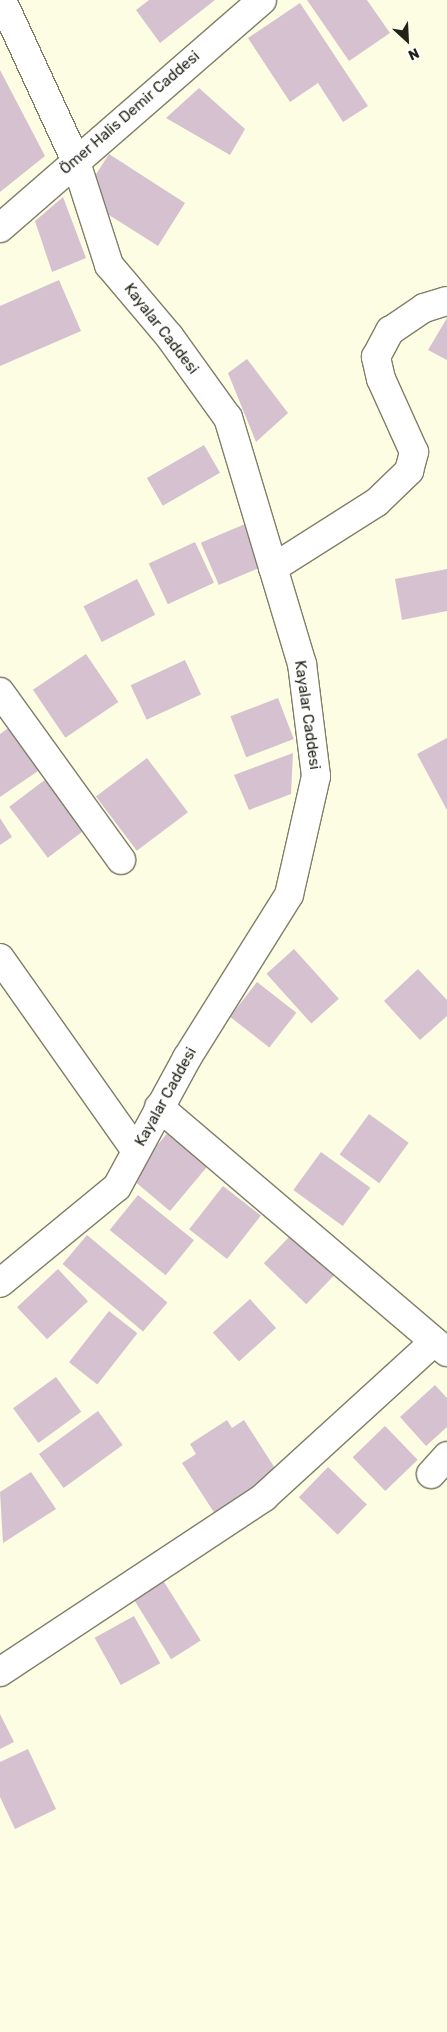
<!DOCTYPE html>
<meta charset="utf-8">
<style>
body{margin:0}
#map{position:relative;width:447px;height:2032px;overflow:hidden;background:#fdfde4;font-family:Rubik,sans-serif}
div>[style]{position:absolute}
.building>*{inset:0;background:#d6c1d1;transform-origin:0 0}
.roads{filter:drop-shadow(1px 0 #7f7f69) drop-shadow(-1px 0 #7f7f69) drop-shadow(0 1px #7f7f69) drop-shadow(0 -1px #7f7f69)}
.minor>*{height:28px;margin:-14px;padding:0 14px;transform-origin:14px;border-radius:14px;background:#fff}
span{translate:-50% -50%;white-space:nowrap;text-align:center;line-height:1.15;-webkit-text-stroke:4.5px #fff;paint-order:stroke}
.street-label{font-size:15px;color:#222219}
.north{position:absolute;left:382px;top:15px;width:50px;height:50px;-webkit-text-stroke:4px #fff;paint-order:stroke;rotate:155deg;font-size:14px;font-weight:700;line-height:20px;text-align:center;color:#222219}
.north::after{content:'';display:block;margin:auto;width:18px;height:22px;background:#222219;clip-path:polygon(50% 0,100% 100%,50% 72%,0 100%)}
</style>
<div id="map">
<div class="building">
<div style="clip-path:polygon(149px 0,215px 0,160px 43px,136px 10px)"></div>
<div style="clip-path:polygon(307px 0,367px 0,390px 33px,349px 61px)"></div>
<div style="clip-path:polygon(300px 3px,368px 106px,343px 122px,318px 83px,290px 102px,248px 38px)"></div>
<div style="clip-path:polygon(0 70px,45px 156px,0 192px)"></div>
<div style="clip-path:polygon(199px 88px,245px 129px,230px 155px,166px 118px)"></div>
<div style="clip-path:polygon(109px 154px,185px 203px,158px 246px,98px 208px,93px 179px)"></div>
<div style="clip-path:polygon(63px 197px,86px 258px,52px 272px,35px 221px)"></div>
<div style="clip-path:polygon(59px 280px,81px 331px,0 366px,0 306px)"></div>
<div style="clip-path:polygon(447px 318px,447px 360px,428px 350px)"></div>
<div style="clip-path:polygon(247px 359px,288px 413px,256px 442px,228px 373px)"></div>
<div style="left:204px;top:445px;width:32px;height:66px;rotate:60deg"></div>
<div style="left:245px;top:524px;width:46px;height:48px;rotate:67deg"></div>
<div style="left:195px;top:542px;width:45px;height:51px;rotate:65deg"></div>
<div style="clip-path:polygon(447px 569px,447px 611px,402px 620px,395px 579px)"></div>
<div style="left:137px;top:579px;width:40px;height:60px;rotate:63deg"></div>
<div style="left:86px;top:654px;width:58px;height:64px;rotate:56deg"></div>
<div style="left:185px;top:660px;width:38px;height:60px;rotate:65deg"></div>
<div style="left:278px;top:698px;width:44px;height:51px;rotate:69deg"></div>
<div style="clip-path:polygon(11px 726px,41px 769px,0 797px,0 734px)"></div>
<div style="clip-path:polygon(447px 738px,447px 810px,417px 754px)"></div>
<div style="clip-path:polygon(293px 753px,291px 794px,249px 810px,234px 775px)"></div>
<div style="left:147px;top:758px;width:68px;height:64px;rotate:53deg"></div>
<div style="left:46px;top:779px;width:64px;height:46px;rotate:53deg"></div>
<div style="clip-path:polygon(0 818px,12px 837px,0 845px)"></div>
<div style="left:294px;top:949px;width:67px;height:37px;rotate:48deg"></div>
<div style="clip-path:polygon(418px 969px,447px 1000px,447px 1016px,420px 1040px,384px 1001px)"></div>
<div style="left:257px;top:982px;width:50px;height:44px;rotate:38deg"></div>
<div style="left:369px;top:1114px;width:49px;height:50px;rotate:36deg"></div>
<div style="left:170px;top:1130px;width:52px;height:62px;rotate:40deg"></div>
<div style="left:321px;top:1152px;width:61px;height:47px;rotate:36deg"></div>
<div style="left:223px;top:1186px;width:48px;height:55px;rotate:38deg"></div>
<div style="left:138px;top:1195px;width:72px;height:45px;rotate:39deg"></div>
<div style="left:293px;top:1233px;width:59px;height:42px;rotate:44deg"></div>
<div style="left:87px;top:1235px;width:105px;height:38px;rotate:40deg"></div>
<div style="left:58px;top:1269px;width:44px;height:56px;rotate:47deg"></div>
<div style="left:250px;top:1299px;width:39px;height:50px;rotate:48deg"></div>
<div style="left:109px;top:1311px;width:36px;height:65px;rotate:38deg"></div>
<div style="left:56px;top:1377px;width:43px;height:53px;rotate:54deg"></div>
<div style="clip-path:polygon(435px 1385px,447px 1398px,447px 1427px,426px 1446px,400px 1417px)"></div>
<div style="left:98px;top:1411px;width:42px;height:73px;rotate:54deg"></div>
<div style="clip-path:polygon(227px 1420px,232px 1428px,244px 1420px,278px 1473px,215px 1514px,182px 1463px,196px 1454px,190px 1444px)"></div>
<div style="left:385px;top:1426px;width:47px;height:45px;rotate:46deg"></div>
<div style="left:328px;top:1467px;width:54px;height:42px;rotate:44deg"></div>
<div style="clip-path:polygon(31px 1472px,56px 1509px,3px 1543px,0 1492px)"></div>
<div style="left:161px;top:1577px;width:75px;height:35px;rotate:58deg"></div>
<div style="left:134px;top:1616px;width:54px;height:45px;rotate:61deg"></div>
<div style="clip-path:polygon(0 1714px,14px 1742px,0 1749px)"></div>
<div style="clip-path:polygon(28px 1749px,56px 1809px,15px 1829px,0 1797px,0 1762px)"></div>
</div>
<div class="roads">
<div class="minor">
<div style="left:0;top:228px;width:347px;rotate:-41deg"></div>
<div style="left:273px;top:568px;width:123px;rotate:-32.4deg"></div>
<div style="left:377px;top:502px;width:45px;rotate:-44.1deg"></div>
<div style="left:409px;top:471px;width:20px;rotate:-75deg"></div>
<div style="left:414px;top:452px;width:80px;rotate:-114.3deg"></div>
<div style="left:381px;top:379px;width:23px;rotate:-103deg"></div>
<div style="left:376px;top:357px;width:30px;rotate:-62deg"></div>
<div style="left:390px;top:331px;width:41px;rotate:-34.1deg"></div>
<div style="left:424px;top:308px;width:24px;rotate:-17deg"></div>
<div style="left:0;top:692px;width:207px;rotate:54.2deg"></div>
<div style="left:0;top:958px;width:236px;rotate:54.8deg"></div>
<div style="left:159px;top:1107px;width:378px;rotate:40.4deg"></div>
<div style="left:0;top:1283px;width:151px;rotate:-39.4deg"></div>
<div style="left:117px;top:1187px;width:147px;rotate:-61.5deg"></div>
<div style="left:187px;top:1058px;width:192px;rotate:-58deg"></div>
<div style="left:289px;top:895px;width:122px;rotate:-77.2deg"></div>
<div style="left:316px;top:776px;width:113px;rotate:-97.1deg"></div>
<div style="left:302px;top:664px;width:257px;rotate:-106.7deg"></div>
<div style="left:228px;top:418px;width:101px;rotate:-125.7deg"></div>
<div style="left:169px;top:336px;width:93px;rotate:-130.2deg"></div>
<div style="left:109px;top:265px;width:111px;rotate:-107.8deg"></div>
<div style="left:75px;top:159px;width:175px;rotate:-114.7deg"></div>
<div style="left:431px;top:1474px;width:24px;rotate:-48deg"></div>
<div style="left:0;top:1672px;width:317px;rotate:-33.5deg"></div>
<div style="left:264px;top:1497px;width:230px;rotate:-42.4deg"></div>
</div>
</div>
<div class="street-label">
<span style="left:130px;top:113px;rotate:-41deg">Ömer Halis Demir Caddesi</span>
<span style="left:161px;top:329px;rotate:52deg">Kayalar Caddesi</span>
<span style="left:307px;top:715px;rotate:82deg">Kayalar Caddesi</span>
<span style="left:166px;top:1097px;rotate:-61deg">Kayalar Caddesi</span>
</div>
<div class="north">N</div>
</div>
